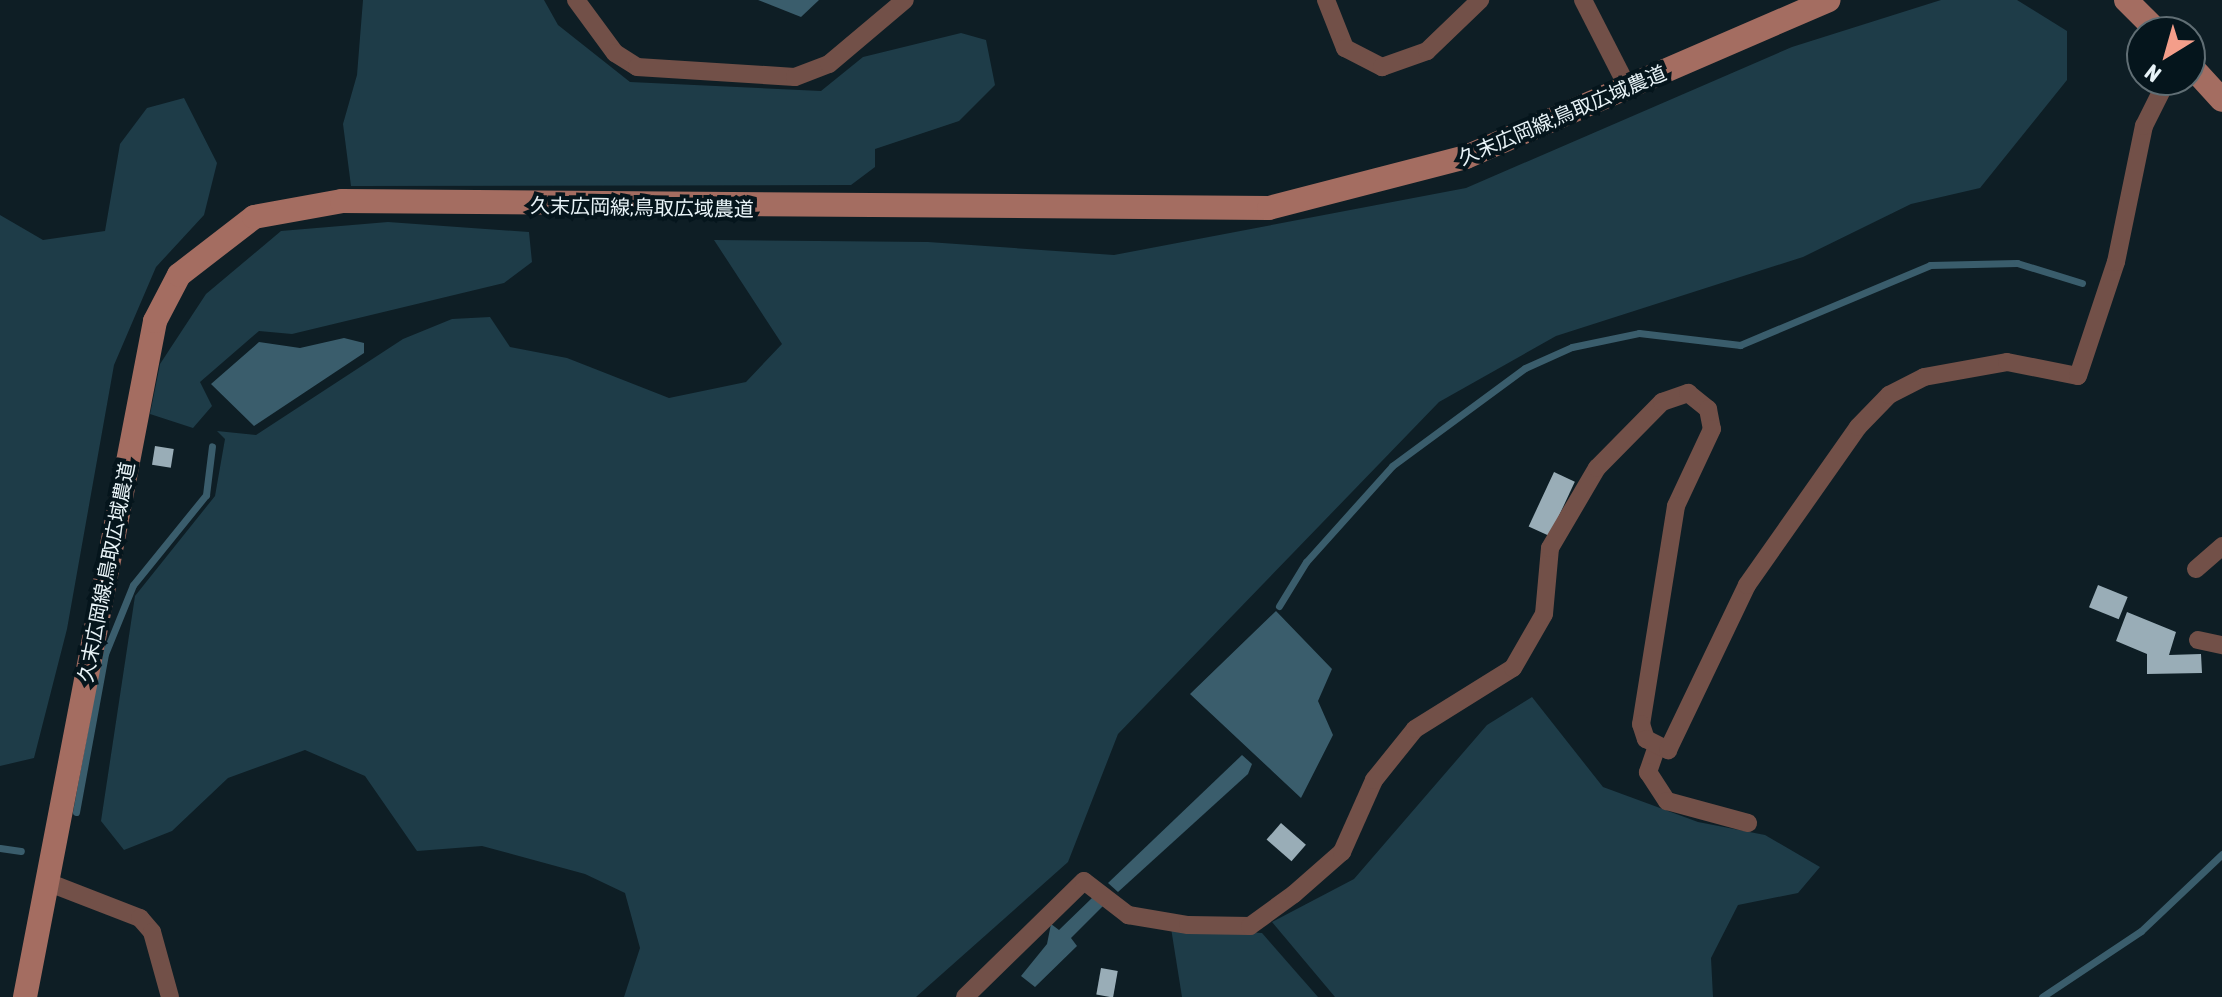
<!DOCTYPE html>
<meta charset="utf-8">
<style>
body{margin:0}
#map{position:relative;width:2222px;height:997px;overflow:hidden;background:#0e1e25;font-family:"Asap Condensed","Noto Sans JP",sans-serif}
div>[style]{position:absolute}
.green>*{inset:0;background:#1e3c48}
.water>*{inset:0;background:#3a5d6c}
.stream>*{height:7px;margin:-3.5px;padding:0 3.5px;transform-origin:3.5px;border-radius:3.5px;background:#3a5d6c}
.building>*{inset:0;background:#99adb7;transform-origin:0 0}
.street>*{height:18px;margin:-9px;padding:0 9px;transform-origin:9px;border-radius:9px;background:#725048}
.secondary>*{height:24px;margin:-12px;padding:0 12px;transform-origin:12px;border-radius:12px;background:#a46d61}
span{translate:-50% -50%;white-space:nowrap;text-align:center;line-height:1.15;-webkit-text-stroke:8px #05151c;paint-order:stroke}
.street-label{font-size:20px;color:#e8f3f7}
.north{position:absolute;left:2126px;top:16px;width:80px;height:80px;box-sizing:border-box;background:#05151c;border:2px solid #606e74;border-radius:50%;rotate:217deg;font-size:22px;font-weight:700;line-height:32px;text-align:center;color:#e8f3f7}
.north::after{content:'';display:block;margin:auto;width:28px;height:36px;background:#f49e8a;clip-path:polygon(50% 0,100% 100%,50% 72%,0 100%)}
</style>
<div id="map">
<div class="green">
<div style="clip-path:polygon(363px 0,544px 0,558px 25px,630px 82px,821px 91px,863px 57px,961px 33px,986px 40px,995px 85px,959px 121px,875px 149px,875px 167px,851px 185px,351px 186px,343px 124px,357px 75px)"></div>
<div style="clip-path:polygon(1941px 0,2017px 0,2067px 31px,2067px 80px,1980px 188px,1911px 204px,1803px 257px,1556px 336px,1439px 402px,1118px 734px,1068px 862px,916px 997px,624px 997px,640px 948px,625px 893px,585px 874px,482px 846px,417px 851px,365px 776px,305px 750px,228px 778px,172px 831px,124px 850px,101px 821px,135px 596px,215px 496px,225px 439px,217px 431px,256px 435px,403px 339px,452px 319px,490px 317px,510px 347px,567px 358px,669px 398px,746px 382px,782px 344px,714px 240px,928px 242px,1114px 255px,1466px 188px,1792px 47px)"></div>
<div style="clip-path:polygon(184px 98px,217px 163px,204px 215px,156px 267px,114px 365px,67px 629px,34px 758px,0 766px,0 215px,43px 240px,105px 231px,120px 144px,147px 108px)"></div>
<div style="clip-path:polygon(388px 222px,529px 232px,532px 262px,504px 283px,292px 334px,259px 331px,200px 382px,212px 406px,193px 428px,150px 414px,160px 364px,206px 294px,281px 231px)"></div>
<div style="clip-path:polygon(1532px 697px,1603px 787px,1698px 822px,1765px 835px,1820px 867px,1798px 893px,1738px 905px,1711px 958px,1713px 997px,1335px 997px,1272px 922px,1354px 879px,1487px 725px)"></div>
<div style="clip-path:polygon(1171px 928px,1262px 933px,1318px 997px,1182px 997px)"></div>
</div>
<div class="water">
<div style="clip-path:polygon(758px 0,819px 0,801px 17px)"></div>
<div style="clip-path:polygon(344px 338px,364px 343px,364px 353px,254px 426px,211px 384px,259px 342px,300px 348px)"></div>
<div style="clip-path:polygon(1276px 611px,1332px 669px,1318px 701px,1333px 735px,1301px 798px,1190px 694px)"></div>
<div style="clip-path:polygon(1242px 755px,1252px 764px,1248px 774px,1118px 892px,1108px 883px)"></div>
<div style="clip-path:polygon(1093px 897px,1105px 904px,1071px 938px,1077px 946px,1035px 987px,1021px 976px,1047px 944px,1051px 924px,1059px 930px)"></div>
</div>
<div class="stream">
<div style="left:1279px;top:606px;width:52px;rotate:-58.5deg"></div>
<div style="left:1306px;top:562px;width:129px;rotate:-48.1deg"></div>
<div style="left:1392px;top:466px;width:165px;rotate:-36.4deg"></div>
<div style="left:1525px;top:368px;width:51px;rotate:-24.1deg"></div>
<div style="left:1572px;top:347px;width:68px;rotate:-11.8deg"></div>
<div style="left:1639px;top:333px;width:102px;rotate:6.8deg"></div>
<div style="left:1740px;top:345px;width:206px;rotate:-22.8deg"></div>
<div style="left:1930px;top:265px;width:87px;rotate:-1.3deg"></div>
<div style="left:2017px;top:263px;width:68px;rotate:17.1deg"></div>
<div style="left:76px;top:812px;width:161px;rotate:-79.6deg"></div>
<div style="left:105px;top:654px;width:74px;rotate:-67.9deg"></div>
<div style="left:133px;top:585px;width:116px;rotate:-51deg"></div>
<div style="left:206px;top:495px;width:49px;rotate:-83deg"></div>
<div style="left:0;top:848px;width:21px;rotate:8deg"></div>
<div style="left:2042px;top:997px;width:119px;rotate:-33.7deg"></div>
<div style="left:2141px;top:931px;width:112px;rotate:-43.5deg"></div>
</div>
<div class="building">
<div style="left:155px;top:446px;width:19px;height:19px;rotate:9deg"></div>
<div style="left:1554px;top:472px;width:23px;height:60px;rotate:25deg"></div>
<div style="left:2098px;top:585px;width:32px;height:24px;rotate:22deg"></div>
<div style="clip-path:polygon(2127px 612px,2176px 632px,2169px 655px,2201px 654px,2202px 673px,2147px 674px,2147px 654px,2116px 641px)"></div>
<div style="left:1281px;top:823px;width:33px;height:22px;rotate:41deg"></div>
<div style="left:1101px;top:968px;width:17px;height:27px;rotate:10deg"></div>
</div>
<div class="street">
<div style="left:576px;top:0;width:66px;rotate:53.7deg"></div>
<div style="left:615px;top:53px;width:26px;rotate:32deg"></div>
<div style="left:637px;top:67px;width:158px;rotate:3.6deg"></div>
<div style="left:795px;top:77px;width:36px;rotate:-21deg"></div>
<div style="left:829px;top:64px;width:99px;rotate:-40.1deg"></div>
<div style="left:1326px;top:0;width:52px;rotate:68.4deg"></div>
<div style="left:1345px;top:48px;width:42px;rotate:27.2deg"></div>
<div style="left:1382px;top:67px;width:48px;rotate:-19.6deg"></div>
<div style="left:1427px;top:51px;width:74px;rotate:-43.9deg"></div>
<div style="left:1583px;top:0;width:99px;rotate:62.9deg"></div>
<div style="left:2196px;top:569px;width:35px;rotate:-41deg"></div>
<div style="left:2198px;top:640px;width:25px;rotate:12deg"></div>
<div style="left:1657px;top:746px;width:28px;rotate:109deg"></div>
<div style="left:1648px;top:772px;width:35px;rotate:57deg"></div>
<div style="left:1667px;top:801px;width:84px;rotate:15.2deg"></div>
<div style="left:47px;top:882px;width:100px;rotate:21.2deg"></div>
<div style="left:140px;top:918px;width:18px;rotate:49deg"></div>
<div style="left:152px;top:932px;width:67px;rotate:74.5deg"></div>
<div style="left:965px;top:997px;width:166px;rotate:-44.3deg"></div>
<div style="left:1084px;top:881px;width:56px;rotate:37.7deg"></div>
<div style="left:1128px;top:915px;width:61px;rotate:9.5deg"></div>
<div style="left:1188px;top:925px;width:62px;rotate:0.9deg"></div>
<div style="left:1250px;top:926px;width:54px;rotate:-36deg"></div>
<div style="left:1294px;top:894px;width:64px;rotate:-41.2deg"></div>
<div style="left:1342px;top:852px;width:79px;rotate:-66deg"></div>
<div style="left:1374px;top:780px;width:65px;rotate:-51.2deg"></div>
<div style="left:1415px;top:729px;width:115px;rotate:-31.9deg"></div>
<div style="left:1513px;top:668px;width:62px;rotate:-60.1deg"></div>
<div style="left:1544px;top:614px;width:66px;rotate:-84.8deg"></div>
<div style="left:1550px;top:548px;width:93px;rotate:-59.6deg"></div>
<div style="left:1597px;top:468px;width:93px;rotate:-45.4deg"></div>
<div style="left:1662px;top:402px;width:28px;rotate:-19deg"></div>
<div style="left:1688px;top:393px;width:26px;rotate:39deg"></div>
<div style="left:1708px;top:409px;width:20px;rotate:79deg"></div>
<div style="left:1712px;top:429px;width:85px;rotate:115.1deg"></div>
<div style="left:1676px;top:506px;width:221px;rotate:99.1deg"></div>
<div style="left:1641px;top:724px;width:16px;rotate:72deg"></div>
<div style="left:1646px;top:739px;width:25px;rotate:27deg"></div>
<div style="left:1668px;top:750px;width:183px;rotate:-64.4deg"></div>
<div style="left:1747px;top:585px;width:193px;rotate:-54.9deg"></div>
<div style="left:1858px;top:427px;width:45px;rotate:-45.9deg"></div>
<div style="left:1889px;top:395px;width:39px;rotate:-27deg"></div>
<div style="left:1924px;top:377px;width:84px;rotate:-10.2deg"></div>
<div style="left:2007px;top:362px;width:72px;rotate:11.2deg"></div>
<div style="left:2078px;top:376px;width:120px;rotate:-71.6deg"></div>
<div style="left:2116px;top:262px;width:139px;rotate:-78.4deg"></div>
<div style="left:2144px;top:126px;width:51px;rotate:-63.4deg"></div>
</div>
<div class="secondary">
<div style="left:2126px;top:0;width:45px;rotate:45deg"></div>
<div style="left:2190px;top:65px;width:47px;rotate:47.6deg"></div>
<div style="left:25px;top:997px;width:688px;rotate:-79.11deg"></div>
<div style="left:155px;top:321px;width:52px;rotate:-62.4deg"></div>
<div style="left:179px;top:275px;width:95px;rotate:-37.7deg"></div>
<div style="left:254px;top:217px;width:89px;rotate:-10.3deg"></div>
<div style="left:342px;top:201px;width:927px;rotate:0.43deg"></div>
<div style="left:1269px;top:208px;width:203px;rotate:-14.5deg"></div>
<div style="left:1466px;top:157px;width:395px;rotate:-23.4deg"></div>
</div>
<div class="street-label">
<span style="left:1562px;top:115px;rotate:-23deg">久末広岡線;鳥取広域農道</span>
<span style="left:642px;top:207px;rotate:1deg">久末広岡線;鳥取広域農道</span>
<span style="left:106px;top:572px;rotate:-79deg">久末広岡線;鳥取広域農道</span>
</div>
<div class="north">N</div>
</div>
